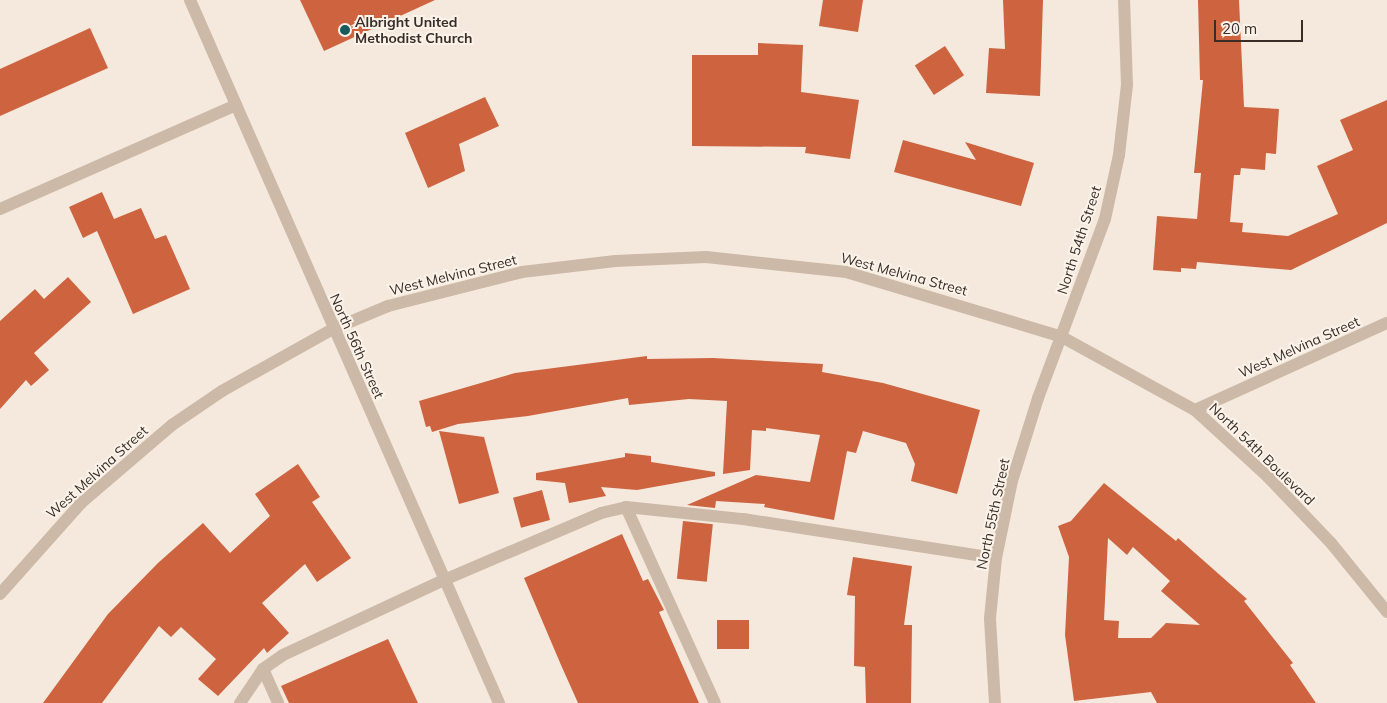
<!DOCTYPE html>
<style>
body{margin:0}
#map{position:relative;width:1387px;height:703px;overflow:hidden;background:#f4e9dc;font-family:Mulish,sans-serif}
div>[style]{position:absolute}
.building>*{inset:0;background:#ce6340;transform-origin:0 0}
.lane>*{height:12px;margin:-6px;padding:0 6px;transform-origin:6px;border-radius:6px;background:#cdb9a7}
.street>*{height:12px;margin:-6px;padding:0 6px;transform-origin:6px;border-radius:6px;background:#cdb9a7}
.dots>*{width:14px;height:14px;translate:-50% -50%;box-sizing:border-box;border:2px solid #fbf3e9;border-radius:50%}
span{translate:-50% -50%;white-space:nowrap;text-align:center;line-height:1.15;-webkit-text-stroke:4px #fbf3e9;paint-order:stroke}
.poi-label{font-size:14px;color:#392d28;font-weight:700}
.left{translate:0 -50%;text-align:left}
.street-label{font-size:14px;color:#392d28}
.scale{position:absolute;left:1214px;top:20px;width:89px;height:22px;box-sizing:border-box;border:2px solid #392d28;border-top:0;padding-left:6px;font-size:15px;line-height:18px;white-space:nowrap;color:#392d28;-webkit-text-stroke:4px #fbf3e9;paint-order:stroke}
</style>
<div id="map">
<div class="building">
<div style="clip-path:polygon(300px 0,435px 0,324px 51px)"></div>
<div style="clip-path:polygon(823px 0,863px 0,858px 32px,819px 26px)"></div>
<div style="clip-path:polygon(1003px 0,1043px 0,1040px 96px,986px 93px,989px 48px,1005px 49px)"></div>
<div style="clip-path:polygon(1198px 0,1239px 0,1244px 107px,1279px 109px,1276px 154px,1266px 153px,1265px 170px,1241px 168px,1240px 175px,1234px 175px,1230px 222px,1243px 223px,1242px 232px,1288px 236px,1338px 214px,1317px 166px,1353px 150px,1340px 120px,1387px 100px,1387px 223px,1291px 270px,1197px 262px,1196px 269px,1181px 268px,1181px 272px,1153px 270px,1157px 216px,1197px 219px,1201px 173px,1194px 173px,1203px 80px,1200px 80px)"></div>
<div style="clip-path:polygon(90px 28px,108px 68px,0 116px,0 69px)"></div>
<div style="clip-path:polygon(758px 43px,803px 45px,801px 92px,859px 100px,850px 159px,805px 153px,806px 147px,692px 146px,692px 55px,758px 55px)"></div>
<div style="left:945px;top:46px;width:35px;height:36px;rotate:57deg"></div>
<div style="clip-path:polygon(485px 97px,499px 126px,459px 144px,465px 171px,428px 188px,405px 133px)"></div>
<div style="clip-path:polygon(903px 140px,976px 160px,965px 142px,1034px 163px,1021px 206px,894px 172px)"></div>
<div style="clip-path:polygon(102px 192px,114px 219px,141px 208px,155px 239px,166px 235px,190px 289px,133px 314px,97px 231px,83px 238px,69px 207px)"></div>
<div style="clip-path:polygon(68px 277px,91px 302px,34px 353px,49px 370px,31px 386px,26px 380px,0 409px,0 321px,35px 289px,44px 299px)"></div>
<div style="clip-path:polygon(647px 356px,647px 359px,713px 358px,823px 364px,822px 372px,883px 383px,980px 410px,957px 494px,911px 481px,915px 464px,906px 443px,863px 431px,856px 453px,847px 451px,834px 520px,764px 507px,765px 504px,716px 501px,715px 508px,687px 505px,756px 475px,810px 482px,820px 435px,766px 428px,766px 431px,752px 430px,750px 470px,723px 474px,727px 401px,689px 399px,629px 405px,628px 398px,528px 416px,458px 424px,432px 432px,430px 426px,426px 427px,419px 401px,515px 373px)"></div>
<div style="clip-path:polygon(439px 431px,484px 437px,499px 493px,459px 504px)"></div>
<div style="clip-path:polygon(625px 453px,651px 456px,651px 462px,715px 472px,715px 476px,637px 490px,601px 487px,606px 496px,569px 503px,565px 483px,536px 480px,536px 473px,625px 457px)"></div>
<div style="clip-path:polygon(298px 464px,320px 497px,312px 502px,351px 558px,317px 582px,305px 564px,262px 603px,289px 633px,267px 653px,264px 648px,218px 696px,198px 679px,216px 659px,181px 627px,171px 637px,159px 626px,102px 703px,43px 703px,108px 614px,158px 563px,203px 523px,230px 553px,270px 516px,255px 494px)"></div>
<div style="clip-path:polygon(evenodd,1104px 483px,1176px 541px,1178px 538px,1247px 599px,1244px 601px,1293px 663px,1290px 665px,1316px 703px,1157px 703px,1151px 692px,1074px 701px,1065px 635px,1069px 557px,1058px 526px,1071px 521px,1104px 483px,1108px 538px,1127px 555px,1133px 547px,1170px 581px,1161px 591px,1200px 625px,1166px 623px,1151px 638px,1118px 638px,1119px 621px,1104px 620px,1108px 538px)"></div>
<div style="left:542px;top:490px;width:31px;height:30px;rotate:75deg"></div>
<div style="left:683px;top:521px;width:30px;height:58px;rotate:6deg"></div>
<div style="clip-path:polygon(622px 534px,643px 581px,648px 579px,664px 610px,659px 612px,699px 703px,578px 703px,561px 665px,524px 578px)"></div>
<div style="clip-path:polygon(853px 557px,912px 566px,904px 625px,912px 625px,911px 703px,866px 703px,865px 667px,854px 666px,855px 596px,847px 595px)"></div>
<div style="left:717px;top:620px;width:32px;height:29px"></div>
<div style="clip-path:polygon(388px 639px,418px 703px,289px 703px,281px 686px)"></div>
</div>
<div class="lane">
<div style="left:0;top:209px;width:258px;rotate:-23.8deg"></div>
<div style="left:626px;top:507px;width:215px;rotate:65.6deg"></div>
<div style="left:263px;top:669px;width:37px;rotate:66deg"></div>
<div style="left:240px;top:703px;width:41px;rotate:-55.9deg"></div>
<div style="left:263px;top:669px;width:24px;rotate:-35deg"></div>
<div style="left:283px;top:655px;width:178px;rotate:-25deg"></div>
<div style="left:444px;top:580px;width:171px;rotate:-23.1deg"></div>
<div style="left:601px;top:513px;width:26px;rotate:-13deg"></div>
<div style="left:626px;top:507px;width:118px;rotate:5.9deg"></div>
<div style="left:743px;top:519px;width:256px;rotate:8.8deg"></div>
</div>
<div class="street">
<div style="left:190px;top:0;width:768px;rotate:66.27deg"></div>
<div style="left:1195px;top:410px;width:211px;rotate:-24.4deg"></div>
<div style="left:0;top:594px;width:122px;rotate:-48.3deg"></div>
<div style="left:81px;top:503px;width:120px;rotate:-40.6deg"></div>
<div style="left:172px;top:425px;width:60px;rotate:-34.2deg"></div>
<div style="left:222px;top:391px;width:127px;rotate:-29.2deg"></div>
<div style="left:333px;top:329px;width:60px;rotate:-22.7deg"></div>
<div style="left:388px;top:306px;width:138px;rotate:-14.2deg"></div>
<div style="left:522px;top:272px;width:94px;rotate:-6.7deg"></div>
<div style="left:615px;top:261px;width:91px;rotate:-2.5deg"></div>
<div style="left:706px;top:257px;width:141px;rotate:6.1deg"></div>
<div style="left:846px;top:272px;width:226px;rotate:16.7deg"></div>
<div style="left:1062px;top:337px;width:152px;rotate:28.8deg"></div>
<div style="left:1195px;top:410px;width:99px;rotate:42.5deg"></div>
<div style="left:1268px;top:477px;width:91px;rotate:46.3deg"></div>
<div style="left:1331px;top:543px;width:89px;rotate:50.9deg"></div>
<div style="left:995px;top:703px;width:85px;rotate:-93.4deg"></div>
<div style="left:990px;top:618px;width:60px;rotate:-84.3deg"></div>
<div style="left:996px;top:558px;width:79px;rotate:-78.3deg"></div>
<div style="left:1012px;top:481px;width:87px;rotate:-72.6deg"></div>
<div style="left:1038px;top:398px;width:191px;rotate:-69.5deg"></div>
<div style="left:1105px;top:219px;width:66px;rotate:-77.7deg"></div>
<div style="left:1119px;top:155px;width:70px;rotate:-83.5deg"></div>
<div style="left:1127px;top:85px;width:85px;rotate:-92deg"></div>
</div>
<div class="dots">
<div style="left:345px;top:30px;background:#1a595d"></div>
</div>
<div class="poi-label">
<span class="left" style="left:355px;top:30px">Albright United<br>Methodist Church</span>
</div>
<div class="street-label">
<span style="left:1079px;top:240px;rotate:-72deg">North 54th Street</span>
<span style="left:904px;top:274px;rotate:15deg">West Melvina Street</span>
<span style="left:453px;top:275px;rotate:-14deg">West Melvina Street</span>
<span style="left:357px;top:346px;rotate:66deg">North 56th Street</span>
<span style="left:1299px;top:347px;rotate:-24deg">West Melvina Street</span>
<span style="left:1262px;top:454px;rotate:44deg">North 54th Boulevard</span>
<span style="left:97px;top:472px;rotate:-42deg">West Melvina Street</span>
<span style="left:993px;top:514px;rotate:-78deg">North 55th Street</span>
</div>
<div class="scale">20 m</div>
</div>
